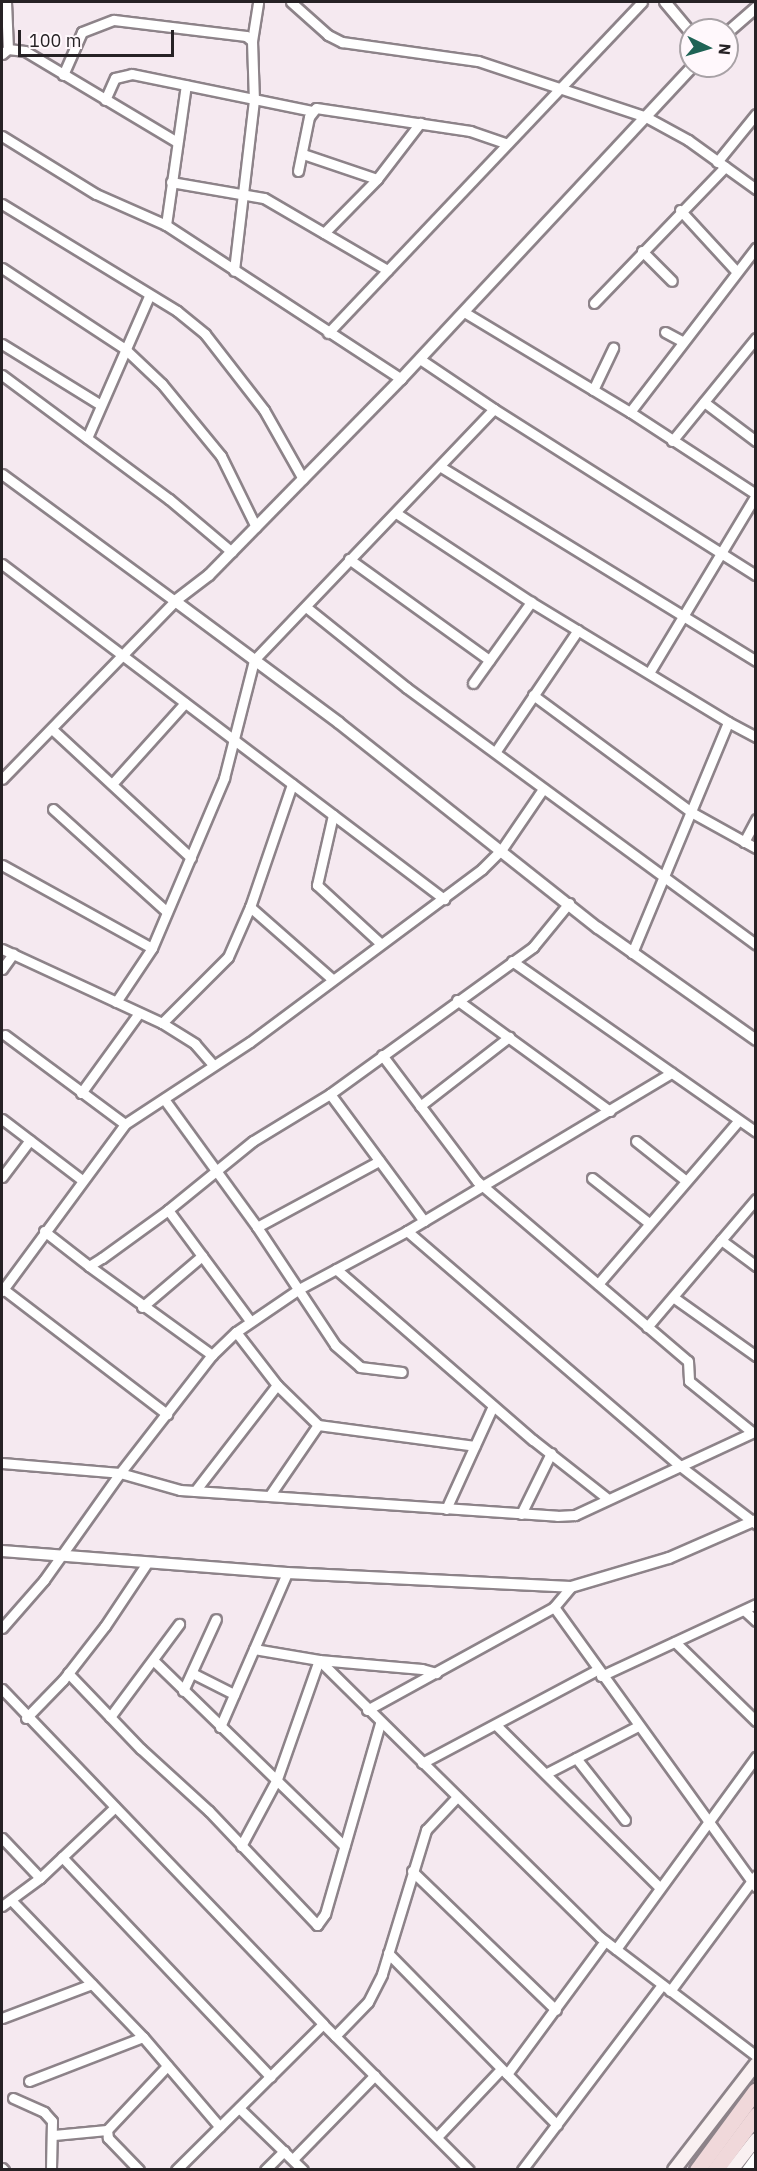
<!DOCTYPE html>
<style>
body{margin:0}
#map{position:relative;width:757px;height:2171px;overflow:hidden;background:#f5e9f0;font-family:"IBM Plex Sans",sans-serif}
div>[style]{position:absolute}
.roads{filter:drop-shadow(2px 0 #8d8389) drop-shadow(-2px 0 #8d8389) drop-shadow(0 2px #8d8389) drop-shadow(0 -2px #8d8389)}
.minor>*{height:9px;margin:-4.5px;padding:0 4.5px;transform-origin:4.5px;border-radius:4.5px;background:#fff}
.tertiary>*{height:10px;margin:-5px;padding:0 5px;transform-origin:5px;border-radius:5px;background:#fff}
.secondary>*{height:12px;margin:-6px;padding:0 6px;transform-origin:6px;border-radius:6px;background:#f9f0f1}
.trunk>*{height:15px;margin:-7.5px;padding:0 7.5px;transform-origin:7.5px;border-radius:7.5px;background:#f0d8da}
span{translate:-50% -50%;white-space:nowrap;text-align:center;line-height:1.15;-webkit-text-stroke:5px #fff8fc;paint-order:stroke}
.frame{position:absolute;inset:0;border:3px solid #262225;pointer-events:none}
.north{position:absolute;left:679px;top:18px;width:60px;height:60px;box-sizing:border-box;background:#fff8fc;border:2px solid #a8a2a6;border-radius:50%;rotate:95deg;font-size:16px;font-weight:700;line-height:24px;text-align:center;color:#262225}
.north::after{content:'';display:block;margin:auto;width:21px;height:27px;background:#1f6355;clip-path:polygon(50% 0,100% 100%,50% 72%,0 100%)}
.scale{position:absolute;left:18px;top:30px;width:156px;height:27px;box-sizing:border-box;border:3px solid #262225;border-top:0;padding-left:8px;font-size:18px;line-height:21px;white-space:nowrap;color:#262225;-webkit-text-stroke:4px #fff8fc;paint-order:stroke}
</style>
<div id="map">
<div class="roads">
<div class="minor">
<div style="left:6px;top:2px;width:47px;rotate:87.6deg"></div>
<div style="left:291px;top:2px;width:50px;rotate:41.7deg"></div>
<div style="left:328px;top:35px;width:16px;rotate:27deg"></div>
<div style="left:342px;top:42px;width:137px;rotate:8deg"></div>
<div style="left:478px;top:61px;width:177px;rotate:18.4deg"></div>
<div style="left:646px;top:117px;width:48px;rotate:28.7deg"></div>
<div style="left:688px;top:140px;width:84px;rotate:35.8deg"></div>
<div style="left:252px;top:41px;width:39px;rotate:-81deg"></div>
<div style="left:2px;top:54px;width:8px;rotate:-40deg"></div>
<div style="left:8px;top:49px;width:17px;rotate:7deg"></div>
<div style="left:25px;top:51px;width:177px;rotate:30.9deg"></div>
<div style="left:63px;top:75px;width:47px;rotate:-66.2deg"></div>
<div style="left:82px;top:32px;width:34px;rotate:-21deg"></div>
<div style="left:114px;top:20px;width:133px;rotate:6.9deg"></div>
<div style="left:246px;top:36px;width:8px;rotate:40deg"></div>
<div style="left:252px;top:41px;width:59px;rotate:88.1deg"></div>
<div style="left:254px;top:100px;width:172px;rotate:96.7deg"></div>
<div style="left:105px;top:100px;width:24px;rotate:-66deg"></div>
<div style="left:115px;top:78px;width:17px;rotate:-13deg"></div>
<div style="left:132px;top:74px;width:184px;rotate:11.6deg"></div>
<div style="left:2px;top:136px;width:110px;rotate:31.7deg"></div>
<div style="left:96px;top:194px;width:77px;rotate:23.9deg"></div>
<div style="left:166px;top:225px;width:281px;rotate:33.2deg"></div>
<div style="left:303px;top:154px;width:78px;rotate:18.7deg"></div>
<div style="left:717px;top:162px;width:62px;rotate:-50.9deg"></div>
<div style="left:298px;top:171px;width:55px;rotate:-78.5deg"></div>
<div style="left:309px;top:117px;width:11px;rotate:-52deg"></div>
<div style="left:316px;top:108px;width:156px;rotate:8.5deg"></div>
<div style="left:470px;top:131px;width:37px;rotate:19deg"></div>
<div style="left:171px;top:182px;width:94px;rotate:9.8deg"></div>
<div style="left:264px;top:198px;width:143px;rotate:30.3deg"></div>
<div style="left:2px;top:204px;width:205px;rotate:31.4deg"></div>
<div style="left:177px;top:311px;width:36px;rotate:39deg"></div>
<div style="left:205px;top:334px;width:96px;rotate:52.2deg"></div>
<div style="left:264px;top:410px;width:79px;rotate:60.5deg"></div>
<div style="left:680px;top:210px;width:84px;rotate:47.4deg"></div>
<div style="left:166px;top:225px;width:141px;rotate:-81.9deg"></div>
<div style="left:324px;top:233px;width:76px;rotate:-45.5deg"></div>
<div style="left:377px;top:179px;width:71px;rotate:-52.5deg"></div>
<div style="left:642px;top:251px;width:42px;rotate:45deg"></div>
<div style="left:2px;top:268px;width:146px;rotate:33.3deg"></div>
<div style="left:124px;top:348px;width:52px;rotate:43.5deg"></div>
<div style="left:162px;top:384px;width:93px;rotate:50.7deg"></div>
<div style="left:221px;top:456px;width:79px;rotate:63.8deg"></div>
<div style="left:594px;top:303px;width:189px;rotate:-46.1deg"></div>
<div style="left:464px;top:312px;width:194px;rotate:31.1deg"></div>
<div style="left:630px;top:412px;width:150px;rotate:33.1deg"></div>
<div style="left:665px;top:332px;width:19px;rotate:28deg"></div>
<div style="left:328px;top:333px;width:456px;rotate:-46.5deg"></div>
<div style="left:2px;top:344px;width:114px;rotate:31.7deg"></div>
<div style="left:2px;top:375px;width:208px;rotate:36.6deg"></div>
<div style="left:169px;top:499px;width:82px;rotate:40.1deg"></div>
<div style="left:593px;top:390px;width:47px;rotate:-64.5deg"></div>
<div style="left:704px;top:402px;width:65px;rotate:36.9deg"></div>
<div style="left:494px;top:409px;width:310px;rotate:32.4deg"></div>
<div style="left:630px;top:412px;width:207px;rotate:-52.5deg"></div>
<div style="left:87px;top:438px;width:155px;rotate:-66.4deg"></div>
<div style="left:672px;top:441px;width:133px;rotate:-50.8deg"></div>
<div style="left:441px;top:467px;width:370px;rotate:31.6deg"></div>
<div style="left:2px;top:474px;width:215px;rotate:36.3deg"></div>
<div style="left:175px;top:601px;width:248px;rotate:134.2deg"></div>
<div style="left:396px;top:513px;width:162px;rotate:33.4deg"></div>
<div style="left:531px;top:602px;width:231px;rotate:31.3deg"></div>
<div style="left:349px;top:559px;width:173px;rotate:35.8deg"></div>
<div style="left:2px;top:564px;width:555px;rotate:37.16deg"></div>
<div style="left:306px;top:607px;width:129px;rotate:38.7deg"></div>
<div style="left:407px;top:688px;width:433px;rotate:36.3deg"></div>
<div style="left:649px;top:673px;width:208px;rotate:-59deg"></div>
<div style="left:473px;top:683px;width:100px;rotate:-54.4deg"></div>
<div style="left:533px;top:695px;width:197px;rotate:36.5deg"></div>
<div style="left:691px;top:812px;width:74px;rotate:29deg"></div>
<div style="left:53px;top:730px;width:188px;rotate:42.8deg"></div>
<div style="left:496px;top:751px;width:146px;rotate:-55.9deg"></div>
<div style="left:112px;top:784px;width:109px;rotate:-48deg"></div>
<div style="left:53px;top:809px;width:152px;rotate:42.1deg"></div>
<div style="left:333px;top:815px;width:72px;rotate:102.9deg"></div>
<div style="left:317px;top:885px;width:86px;rotate:42.6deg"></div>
<div style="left:744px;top:842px;width:26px;rotate:-62deg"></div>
<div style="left:2px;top:865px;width:171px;rotate:29deg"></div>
<div style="left:250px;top:907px;width:109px;rotate:41.3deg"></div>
<div style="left:2px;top:949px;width:176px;rotate:24.8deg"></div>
<div style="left:162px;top:1023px;width:39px;rotate:32deg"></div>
<div style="left:195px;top:1044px;width:28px;rotate:49deg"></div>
<div style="left:632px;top:953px;width:250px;rotate:-67.4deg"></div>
<div style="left:728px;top:722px;width:32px;rotate:28deg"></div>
<div style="left:512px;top:961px;width:298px;rotate:35deg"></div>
<div style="left:2px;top:969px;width:19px;rotate:-54deg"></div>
<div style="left:457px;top:1000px;width:189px;rotate:36deg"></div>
<div style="left:116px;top:1002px;width:65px;rotate:-56.3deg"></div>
<div style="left:152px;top:948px;width:185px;rotate:-67deg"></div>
<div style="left:224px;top:778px;width:122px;rotate:-75.7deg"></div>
<div style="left:254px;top:660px;width:347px;rotate:-46.3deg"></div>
<div style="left:494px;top:409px;width:89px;rotate:-146deg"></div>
<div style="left:162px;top:1023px;width:93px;rotate:-45deg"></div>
<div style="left:228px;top:957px;width:55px;rotate:-66.3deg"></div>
<div style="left:250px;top:907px;width:130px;rotate:-71.1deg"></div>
<div style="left:5px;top:1035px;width:149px;rotate:36.6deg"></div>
<div style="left:382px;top:1055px;width:158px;rotate:53deg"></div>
<div style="left:477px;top:1181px;width:277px;rotate:40.5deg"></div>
<div style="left:688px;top:1361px;width:20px;rotate:87deg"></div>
<div style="left:689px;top:1381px;width:81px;rotate:39deg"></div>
<div style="left:81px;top:1093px;width:99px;rotate:-54.1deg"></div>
<div style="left:330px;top:1094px;width:158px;rotate:53.5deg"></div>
<div style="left:164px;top:1099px;width:158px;rotate:54deg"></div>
<div style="left:257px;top:1227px;width:141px;rotate:56.5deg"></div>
<div style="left:335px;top:1345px;width:33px;rotate:41deg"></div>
<div style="left:360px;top:1367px;width:42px;rotate:6.8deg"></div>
<div style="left:420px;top:1106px;width:113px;rotate:-37.8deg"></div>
<div style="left:2px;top:1119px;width:101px;rotate:37.3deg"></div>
<div style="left:636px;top:1141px;width:63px;rotate:38.5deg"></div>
<div style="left:2px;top:1177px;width:46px;rotate:-52.9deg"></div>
<div style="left:592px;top:1178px;width:73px;rotate:38.3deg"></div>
<div style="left:168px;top:1210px;width:138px;rotate:53.5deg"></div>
<div style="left:257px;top:1227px;width:139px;rotate:-28.4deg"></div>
<div style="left:44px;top:1231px;width:57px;rotate:37.9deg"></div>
<div style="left:89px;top:1266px;width:15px;rotate:-32deg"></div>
<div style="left:102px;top:1258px;width:82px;rotate:-36deg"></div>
<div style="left:168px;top:1210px;width:109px;rotate:-39.1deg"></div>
<div style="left:253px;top:1141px;width:90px;rotate:-31.4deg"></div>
<div style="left:330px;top:1094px;width:251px;rotate:-35.9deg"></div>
<div style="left:533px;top:947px;width:57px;rotate:-50.7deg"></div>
<div style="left:407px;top:1231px;width:360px;rotate:40.7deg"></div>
<div style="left:680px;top:1466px;width:96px;rotate:37.3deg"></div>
<div style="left:721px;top:1240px;width:44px;rotate:36.6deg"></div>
<div style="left:89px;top:1266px;width:152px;rotate:35.9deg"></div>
<div style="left:336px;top:1269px;width:261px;rotate:41deg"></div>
<div style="left:533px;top:1440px;width:95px;rotate:38.2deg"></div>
<div style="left:598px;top:1284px;width:215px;rotate:-49.3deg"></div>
<div style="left:2px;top:1288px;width:208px;rotate:37.4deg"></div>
<div style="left:2px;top:1291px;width:207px;rotate:-53.6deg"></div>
<div style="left:125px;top:1124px;width:149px;rotate:-33.3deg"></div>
<div style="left:250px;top:1042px;width:289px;rotate:-36.7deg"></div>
<div style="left:482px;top:869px;width:28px;rotate:-45deg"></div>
<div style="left:502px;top:849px;width:73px;rotate:-55.7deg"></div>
<div style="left:673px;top:1297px;width:102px;rotate:35.4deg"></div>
<div style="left:142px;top:1307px;width:79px;rotate:-40.4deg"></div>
<div style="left:647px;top:1327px;width:168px;rotate:-49.6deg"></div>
<div style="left:236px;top:1332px;width:67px;rotate:52.3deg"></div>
<div style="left:277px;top:1385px;width:57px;rotate:44.3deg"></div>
<div style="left:2px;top:1463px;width:118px;rotate:4.8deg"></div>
<div style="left:120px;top:1473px;width:62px;rotate:15.8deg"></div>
<div style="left:180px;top:1490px;width:378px;rotate:3.9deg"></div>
<div style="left:557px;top:1516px;width:18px;rotate:-3deg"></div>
<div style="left:575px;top:1515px;width:200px;rotate:-24.9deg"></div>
<div style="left:195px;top:1491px;width:134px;rotate:-52.3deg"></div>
<div style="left:270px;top:1495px;width:85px;rotate:-55.6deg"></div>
<div style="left:318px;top:1425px;width:158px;rotate:7.6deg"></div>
<div style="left:446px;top:1509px;width:113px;rotate:-65.5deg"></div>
<div style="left:521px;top:1514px;width:68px;rotate:-63.8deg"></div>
<div style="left:554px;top:1607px;width:345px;rotate:54.2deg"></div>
<div style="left:745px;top:1611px;width:15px;rotate:42deg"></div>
<div style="left:2px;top:1628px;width:64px;rotate:-48.8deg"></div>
<div style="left:44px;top:1580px;width:131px;rotate:-54.6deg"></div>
<div style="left:120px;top:1473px;width:150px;rotate:-52.1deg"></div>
<div style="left:212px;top:1355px;width:33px;rotate:-44deg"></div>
<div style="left:236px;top:1332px;width:76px;rotate:-34.3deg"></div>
<div style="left:299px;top:1289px;width:123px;rotate:-28.2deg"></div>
<div style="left:407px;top:1231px;width:308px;rotate:-30.9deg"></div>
<div style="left:675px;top:1642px;width:113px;rotate:44.3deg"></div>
<div style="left:254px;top:1649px;width:66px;rotate:9.6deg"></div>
<div style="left:319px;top:1660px;width:103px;rotate:5deg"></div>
<div style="left:422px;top:1669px;width:15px;rotate:16deg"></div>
<div style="left:153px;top:1660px;width:267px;rotate:44.2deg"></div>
<div style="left:68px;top:1673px;width:105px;rotate:46.2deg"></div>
<div style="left:141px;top:1749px;width:92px;rotate:42.4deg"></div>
<div style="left:209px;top:1811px;width:157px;rotate:46.5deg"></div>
<div style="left:317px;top:1925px;width:14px;rotate:-54deg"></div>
<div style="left:325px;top:1914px;width:199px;rotate:-73.9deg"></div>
<div style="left:194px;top:1674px;width:45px;rotate:26.6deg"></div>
<div style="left:601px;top:1676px;width:171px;rotate:-24.9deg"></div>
<div style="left:2px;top:1689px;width:464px;rotate:46.2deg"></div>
<div style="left:323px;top:2024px;width:206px;rotate:45deg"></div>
<div style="left:183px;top:1691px;width:79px;rotate:-65.4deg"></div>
<div style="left:367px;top:1710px;width:213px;rotate:-28.8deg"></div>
<div style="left:554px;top:1607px;width:26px;rotate:-50deg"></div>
<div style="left:110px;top:1717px;width:116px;rotate:-53.4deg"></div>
<div style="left:26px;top:1718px;width:53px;rotate:-45.8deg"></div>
<div style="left:63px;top:1680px;width:68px;rotate:-52.1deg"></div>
<div style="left:105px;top:1626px;width:76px;rotate:-56.3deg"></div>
<div style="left:496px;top:1725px;width:231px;rotate:44.8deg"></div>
<div style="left:220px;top:1727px;width:168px;rotate:-66.5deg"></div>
<div style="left:576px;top:1758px;width:79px;rotate:51.7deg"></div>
<div style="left:422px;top:1763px;width:198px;rotate:-28deg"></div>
<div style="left:547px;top:1773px;width:102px;rotate:-27.3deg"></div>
<div style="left:2px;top:1838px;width:55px;rotate:46.5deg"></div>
<div style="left:241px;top:1846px;width:76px;rotate:-61.8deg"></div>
<div style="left:277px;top:1779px;width:126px;rotate:-70.6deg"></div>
<div style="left:319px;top:1660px;width:395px;rotate:44.6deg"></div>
<div style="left:600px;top:1937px;width:196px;rotate:37.3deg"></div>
<div style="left:62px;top:1857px;width:303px;rotate:46.5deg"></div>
<div style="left:412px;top:1871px;width:200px;rotate:44deg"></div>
<div style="left:12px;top:1901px;width:189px;rotate:46.1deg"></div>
<div style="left:143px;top:2037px;width:118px;rotate:49.5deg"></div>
<div style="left:2px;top:1906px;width:47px;rotate:-36.4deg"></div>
<div style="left:40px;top:1878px;width:103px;rotate:-43.4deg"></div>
<div style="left:616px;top:1949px;width:238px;rotate:-53.9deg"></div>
<div style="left:388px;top:1953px;width:241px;rotate:45.5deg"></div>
<div style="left:670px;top:1991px;width:144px;rotate:-53.4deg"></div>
<div style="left:2px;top:2018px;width:96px;rotate:-20.7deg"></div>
<div style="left:335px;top:2036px;width:47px;rotate:-45.9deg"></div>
<div style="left:368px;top:2002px;width:31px;rotate:-63deg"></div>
<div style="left:382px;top:1974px;width:151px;rotate:-73deg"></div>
<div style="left:426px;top:1830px;width:45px;rotate:-46.8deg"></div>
<div style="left:507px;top:2074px;width:165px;rotate:-53.6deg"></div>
<div style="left:29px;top:2081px;width:122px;rotate:-21.1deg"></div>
<div style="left:13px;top:2098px;width:34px;rotate:24deg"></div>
<div style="left:44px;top:2112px;width:12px;rotate:48deg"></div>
<div style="left:52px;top:2121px;width:49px;rotate:91.2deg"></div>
<div style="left:239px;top:2108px;width:89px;rotate:44.1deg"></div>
<div style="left:54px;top:2135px;width:53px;rotate:-5.4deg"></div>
<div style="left:437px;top:2137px;width:93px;rotate:-46.7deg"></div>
<div style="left:293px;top:2159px;width:117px;rotate:-45.7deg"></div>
<div style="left:2px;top:2168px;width:3px;rotate:45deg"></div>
<div style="left:139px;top:2170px;width:45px;rotate:-134.1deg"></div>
<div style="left:108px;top:2138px;width:8px;rotate:-97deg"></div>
<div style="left:107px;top:2130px;width:88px;rotate:-46.8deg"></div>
<div style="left:176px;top:2170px;width:207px;rotate:-44.8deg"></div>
<div style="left:265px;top:2170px;width:27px;rotate:-45deg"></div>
<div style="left:522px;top:2170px;width:232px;rotate:-52.9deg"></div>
<div style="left:746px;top:2170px;width:17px;rotate:-54deg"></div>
</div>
<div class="tertiary">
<div style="left:665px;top:2px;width:40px;rotate:50deg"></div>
<div style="left:727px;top:33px;width:38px;rotate:-41deg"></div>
<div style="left:693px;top:66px;width:428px;rotate:133deg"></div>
<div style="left:401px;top:379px;width:274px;rotate:134.4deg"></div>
<div style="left:209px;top:575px;width:43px;rotate:142.6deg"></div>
<div style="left:175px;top:601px;width:204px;rotate:36.6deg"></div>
<div style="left:339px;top:723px;width:330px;rotate:38.4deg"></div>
<div style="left:598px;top:928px;width:194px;rotate:35.3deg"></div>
<div style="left:2px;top:1551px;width:286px;rotate:4.4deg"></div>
<div style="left:287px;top:1573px;width:284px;rotate:2.8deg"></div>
<div style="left:571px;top:1587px;width:102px;rotate:-16.5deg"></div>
<div style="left:669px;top:1558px;width:95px;rotate:-23.6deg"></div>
</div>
<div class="secondary">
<div style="left:674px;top:2170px;width:134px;rotate:-52.3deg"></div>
<div style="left:732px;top:2170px;width:39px;rotate:-52deg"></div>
</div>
<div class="trunk">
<div style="left:697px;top:2170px;width:99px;rotate:-53.6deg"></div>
<div style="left:715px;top:2170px;width:69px;rotate:-53.3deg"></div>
</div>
</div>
<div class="frame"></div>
<div class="north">N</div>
<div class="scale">100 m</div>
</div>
